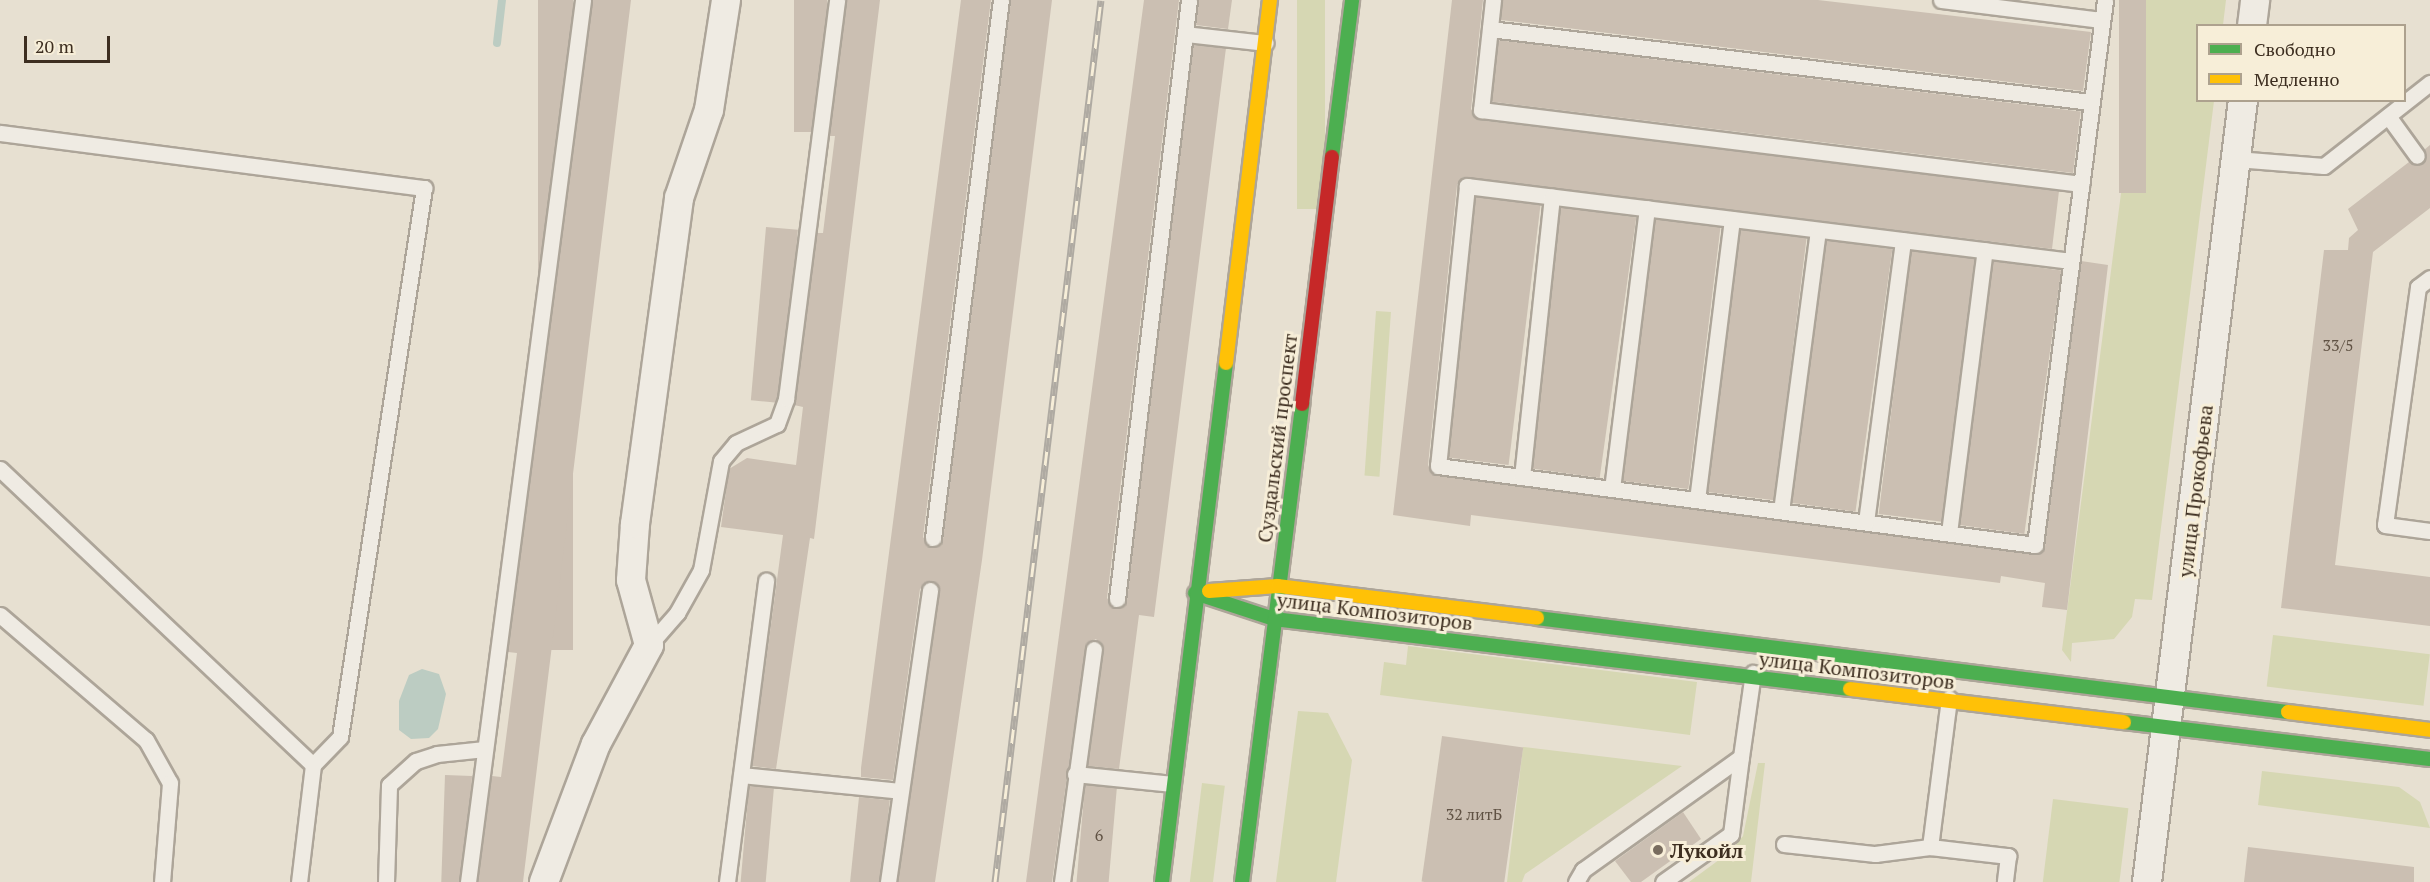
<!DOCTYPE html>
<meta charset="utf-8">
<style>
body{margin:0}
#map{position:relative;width:2430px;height:882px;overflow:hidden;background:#e7e0d1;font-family:"PT Serif",serif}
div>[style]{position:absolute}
.green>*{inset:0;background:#d6d7b3;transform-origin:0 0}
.water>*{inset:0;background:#bcccc2}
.stream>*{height:8px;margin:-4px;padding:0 4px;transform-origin:4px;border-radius:4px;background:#bcccc2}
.building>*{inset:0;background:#cbbfb2;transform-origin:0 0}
.roads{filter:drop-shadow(2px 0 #ada599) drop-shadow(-2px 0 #ada599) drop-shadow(0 2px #ada599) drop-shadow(0 -2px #ada599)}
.lane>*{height:15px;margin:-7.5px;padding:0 7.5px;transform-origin:7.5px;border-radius:7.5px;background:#efebe3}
.street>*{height:28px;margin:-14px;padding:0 14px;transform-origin:14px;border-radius:14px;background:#efebe3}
.fast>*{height:14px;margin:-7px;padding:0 7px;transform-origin:7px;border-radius:7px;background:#4caf50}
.slow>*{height:14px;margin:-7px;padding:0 7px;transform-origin:7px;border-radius:7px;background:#ffc107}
.jam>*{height:14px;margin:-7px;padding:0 7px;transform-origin:7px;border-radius:7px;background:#c62828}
.rail>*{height:7px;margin-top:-3.5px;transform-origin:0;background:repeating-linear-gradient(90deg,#f7eed8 0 14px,#afaaa2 0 28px);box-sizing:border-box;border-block:2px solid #afaaa2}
.dots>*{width:16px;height:16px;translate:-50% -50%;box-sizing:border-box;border:3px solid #f7eed8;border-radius:50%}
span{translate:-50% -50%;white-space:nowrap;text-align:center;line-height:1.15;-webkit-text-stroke:6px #f7eed8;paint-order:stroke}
.number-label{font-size:16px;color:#605244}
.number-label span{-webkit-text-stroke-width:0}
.street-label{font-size:20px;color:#3d2e20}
.poi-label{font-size:20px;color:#3d2e20;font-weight:700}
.left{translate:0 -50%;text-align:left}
.legend{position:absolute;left:2196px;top:24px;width:210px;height:78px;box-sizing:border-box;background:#f7eed8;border:2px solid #ada18e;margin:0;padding:8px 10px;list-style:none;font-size:18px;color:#3d2e20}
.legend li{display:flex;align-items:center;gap:12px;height:30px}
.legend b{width:30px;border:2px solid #ada18e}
.scale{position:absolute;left:24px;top:36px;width:86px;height:27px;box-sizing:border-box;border:3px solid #3d2e20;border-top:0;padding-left:8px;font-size:18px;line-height:21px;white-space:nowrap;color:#3d2e20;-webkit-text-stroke:4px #f7eed8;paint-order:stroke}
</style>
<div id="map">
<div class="green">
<div style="left:1297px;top:0;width:28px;height:209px"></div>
<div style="clip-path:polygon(2146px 0,2226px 0,2223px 25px,2198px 26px,2198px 100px,2214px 101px,2152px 600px,2135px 599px,2132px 617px,2114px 639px,2072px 643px,2071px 662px,2062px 650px)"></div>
<div style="left:1376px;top:311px;width:15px;height:165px;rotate:4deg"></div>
<div style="left:2273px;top:635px;width:158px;height:52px;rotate:7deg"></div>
<div style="clip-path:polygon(1408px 646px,1697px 682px,1690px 735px,1380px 695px,1384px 662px,1406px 665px)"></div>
<div style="clip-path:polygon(1298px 711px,1328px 713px,1352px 760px,1336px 882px,1276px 882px)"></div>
<div style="clip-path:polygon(1523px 747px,1682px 766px,1525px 874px,1522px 882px,1507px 882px)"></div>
<div style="clip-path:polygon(1758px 763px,1765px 763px,1751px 882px,1689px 882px,1731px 851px,1743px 836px)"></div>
<div style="clip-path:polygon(2262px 771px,2399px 787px,2420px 802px,2430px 828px,2258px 805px)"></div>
<div style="left:1202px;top:783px;width:23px;height:100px;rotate:7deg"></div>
<div style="left:2053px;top:799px;width:76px;height:84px;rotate:7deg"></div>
</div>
<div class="water">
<div style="clip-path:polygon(422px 669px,439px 674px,446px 694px,438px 729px,429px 738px,411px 739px,399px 730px,399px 701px,409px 675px)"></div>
</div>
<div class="stream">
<div style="left:497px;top:43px;width:43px;rotate:-83.4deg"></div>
</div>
<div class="building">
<div style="left:538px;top:0;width:35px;height:650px"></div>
<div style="clip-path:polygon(593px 0,631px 0,523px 882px,478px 882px,492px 776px,501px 777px,517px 653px,508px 652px)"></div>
<div style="left:794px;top:0;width:33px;height:132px"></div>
<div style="clip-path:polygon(847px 0,880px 0,814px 539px,810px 538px,776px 769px,752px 766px,783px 535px,721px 527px,729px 469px,747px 458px,796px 465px,803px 407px,794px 405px,817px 233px,823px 233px,835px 136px,829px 136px)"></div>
<div style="clip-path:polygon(961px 0,991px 0,923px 537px,932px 548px,943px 539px,1011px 0,1052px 0,982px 560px,935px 882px,898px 882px,940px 591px,932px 581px,920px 589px,893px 780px,861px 777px,861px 768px)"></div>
<div style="clip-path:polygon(1144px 0,1179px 0,1107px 598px,1115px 609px,1127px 600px,1193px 45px,1226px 48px,1154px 617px,1139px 615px,1119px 769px,1088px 766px,1104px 650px,1096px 639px,1086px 644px,1052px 882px,1026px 882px)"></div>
<div style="clip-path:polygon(1199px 0,1232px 0,1228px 29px,1196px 25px)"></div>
<div style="clip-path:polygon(1452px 0,1483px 0,1471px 109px,1479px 120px,2059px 191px,2052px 249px,1463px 177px,1457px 185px,1428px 465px,1432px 473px,2038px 554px,2045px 546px,2081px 261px,2108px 265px,2067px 610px,2042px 607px,2045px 583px,2001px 576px,2000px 583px,1471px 515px,1470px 526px,1393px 515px)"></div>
<div style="clip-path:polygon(1503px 0,1818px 0,2091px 32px,2083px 91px,1501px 20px)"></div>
<div style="left:2119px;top:0;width:27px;height:193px"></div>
<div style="left:1498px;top:40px;width:587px;height:62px;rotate:7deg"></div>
<div style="clip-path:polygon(2430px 145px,2430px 208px,2373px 252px,2335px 565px,2430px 577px,2430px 626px,2281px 608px,2324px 250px,2348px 250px,2349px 238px,2358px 230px,2348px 209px,2409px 162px,2423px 163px,2424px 150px)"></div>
<div style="left:1476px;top:197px;width:65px;height:262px;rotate:7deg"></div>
<div style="left:1561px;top:207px;width:76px;height:263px;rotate:8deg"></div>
<div style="left:1655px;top:219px;width:66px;height:264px;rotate:7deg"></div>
<div style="left:766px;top:227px;width:32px;height:174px;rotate:5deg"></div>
<div style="left:1740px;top:230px;width:67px;height:264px;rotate:7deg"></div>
<div style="left:1826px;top:240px;width:67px;height:265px;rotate:8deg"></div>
<div style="left:1911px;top:251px;width:64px;height:265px;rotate:7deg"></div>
<div style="left:1993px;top:261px;width:69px;height:266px;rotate:8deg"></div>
<div style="left:1442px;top:736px;width:82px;height:147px;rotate:8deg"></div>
<div style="left:445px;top:775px;width:27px;height:108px;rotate:2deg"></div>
<div style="left:1085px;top:785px;width:32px;height:98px;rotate:5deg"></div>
<div style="left:749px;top:786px;width:25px;height:97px;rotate:5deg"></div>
<div style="left:859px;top:797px;width:31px;height:86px;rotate:6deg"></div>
<div style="clip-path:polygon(1683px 812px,1701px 839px,1641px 882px,1631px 882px,1615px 861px)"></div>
<div style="clip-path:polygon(2248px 847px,2414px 867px,2414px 882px,2244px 882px)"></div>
</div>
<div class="roads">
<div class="lane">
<div style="left:1493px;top:0;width:111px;rotate:96.2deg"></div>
<div style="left:1481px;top:110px;width:605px;rotate:7.03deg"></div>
<div style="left:1941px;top:0;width:162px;rotate:7.1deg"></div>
<div style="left:1490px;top:29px;width:605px;rotate:6.93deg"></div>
<div style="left:1185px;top:34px;width:81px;rotate:6.4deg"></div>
<div style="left:2388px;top:116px;width:49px;rotate:54.1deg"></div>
<div style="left:0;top:133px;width:428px;rotate:7.4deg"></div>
<div style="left:424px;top:188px;width:555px;rotate:98.7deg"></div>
<div style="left:340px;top:737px;width:39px;rotate:134deg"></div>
<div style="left:313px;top:765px;width:118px;rotate:96.8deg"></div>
<div style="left:2236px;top:159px;width:88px;rotate:4.5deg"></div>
<div style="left:2324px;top:166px;width:135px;rotate:-38.1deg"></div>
<div style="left:2071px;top:261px;width:609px;rotate:-172.92deg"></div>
<div style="left:1467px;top:186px;width:281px;rotate:95.9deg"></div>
<div style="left:1438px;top:466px;width:602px;rotate:7.54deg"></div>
<div style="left:2035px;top:545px;width:549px;rotate:-82.68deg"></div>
<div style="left:2430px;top:278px;width:15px;rotate:143deg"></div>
<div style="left:2418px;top:287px;width:240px;rotate:97.9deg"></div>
<div style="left:2385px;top:525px;width:45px;rotate:7.6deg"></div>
<div style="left:0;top:469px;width:431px;rotate:43.4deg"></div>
<div style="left:1522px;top:477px;width:282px;rotate:-83.9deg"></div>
<div style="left:1612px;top:489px;width:283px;rotate:-82.9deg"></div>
<div style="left:1697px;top:500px;width:283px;rotate:-82.9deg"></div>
<div style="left:1781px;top:511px;width:283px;rotate:-82.5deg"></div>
<div style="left:1866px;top:522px;width:284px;rotate:-82.5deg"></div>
<div style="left:1949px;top:533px;width:285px;rotate:-82.8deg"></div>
<div style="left:933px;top:538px;width:542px;rotate:-82.8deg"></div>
<div style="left:1117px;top:599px;width:603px;rotate:-83.15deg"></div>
<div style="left:0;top:615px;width:192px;rotate:40.6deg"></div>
<div style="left:146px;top:740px;width:49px;rotate:60.8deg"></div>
<div style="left:170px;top:783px;width:99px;rotate:94.6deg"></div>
<div style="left:649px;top:645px;width:43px;rotate:-48.8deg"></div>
<div style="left:677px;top:613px;width:49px;rotate:-60.8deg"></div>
<div style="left:701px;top:570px;width:111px;rotate:-79.6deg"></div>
<div style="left:721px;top:461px;width:23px;rotate:-50deg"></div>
<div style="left:736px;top:443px;width:45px;rotate:-24.9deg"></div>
<div style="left:777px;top:424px;width:27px;rotate:-70deg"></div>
<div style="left:786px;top:399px;width:402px;rotate:-82.7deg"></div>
<div style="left:1741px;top:757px;width:85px;rotate:-81.9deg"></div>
<div style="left:1075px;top:774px;width:98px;rotate:5.9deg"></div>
<div style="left:741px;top:775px;width:160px;rotate:5.7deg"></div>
<div style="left:1784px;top:844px;width:92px;rotate:6.3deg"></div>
<div style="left:1875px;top:854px;width:55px;rotate:-7.3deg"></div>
<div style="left:1930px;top:847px;width:79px;rotate:6.6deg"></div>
<div style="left:2008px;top:856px;width:26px;rotate:97deg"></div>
<div style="left:1930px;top:847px;width:150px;rotate:-82.7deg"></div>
<div style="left:386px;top:882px;width:97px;rotate:-88.2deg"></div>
<div style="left:389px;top:785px;width:36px;rotate:-42deg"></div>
<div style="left:416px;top:761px;width:22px;rotate:-18deg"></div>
<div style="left:437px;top:754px;width:48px;rotate:-5.9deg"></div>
<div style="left:468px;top:882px;width:889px;rotate:-82.57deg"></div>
<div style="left:727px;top:882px;width:304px;rotate:-82.6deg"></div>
<div style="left:888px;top:882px;width:295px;rotate:-81.8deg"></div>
<div style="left:1062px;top:882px;width:235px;rotate:-82.2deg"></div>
<div style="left:1576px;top:882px;width:14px;rotate:-60deg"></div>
<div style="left:1583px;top:870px;width:194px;rotate:-35.6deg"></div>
<div style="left:1741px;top:757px;width:78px;rotate:97.4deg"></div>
<div style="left:1731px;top:834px;width:83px;rotate:144.8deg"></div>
</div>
<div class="street">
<div style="left:2252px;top:26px;width:26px;rotate:-83deg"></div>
<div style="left:544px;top:882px;width:147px;rotate:-69.4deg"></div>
<div style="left:596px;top:744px;width:112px;rotate:-61.8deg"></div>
<div style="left:649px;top:645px;width:67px;rotate:-105.5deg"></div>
<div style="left:631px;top:580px;width:56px;rotate:-85.9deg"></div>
<div style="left:635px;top:524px;width:329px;rotate:-82.3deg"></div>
<div style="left:679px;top:198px;width:93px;rotate:-71.2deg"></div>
<div style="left:709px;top:110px;width:111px;rotate:-81.2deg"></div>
<div style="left:2147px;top:882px;width:788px;rotate:-83deg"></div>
</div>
<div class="fast">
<div style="left:1332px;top:157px;width:158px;rotate:-82.7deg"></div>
<div style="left:1195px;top:593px;width:83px;rotate:18.2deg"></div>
<div style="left:1274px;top:619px;width:580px;rotate:6.93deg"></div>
<div style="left:1537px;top:618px;width:757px;rotate:7.13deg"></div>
<div style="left:2124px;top:722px;width:308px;rotate:6.9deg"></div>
<div style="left:1162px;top:882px;width:523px;rotate:-82.97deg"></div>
<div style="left:1242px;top:882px;width:482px;rotate:-82.8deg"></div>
</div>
<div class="slow">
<div style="left:1226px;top:363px;width:366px;rotate:-83.1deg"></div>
<div style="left:1209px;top:591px;width:69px;rotate:-4.1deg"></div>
<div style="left:1278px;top:586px;width:261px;rotate:7deg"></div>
<div style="left:1850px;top:689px;width:276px;rotate:6.9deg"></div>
<div style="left:2288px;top:712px;width:143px;rotate:7.2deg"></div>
</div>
<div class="jam">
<div style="left:1302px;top:404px;width:249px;rotate:-83.1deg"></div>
</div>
</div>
<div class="rail">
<div style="left:995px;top:882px;width:888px;rotate:-83.15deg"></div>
</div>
<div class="dots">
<div style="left:1658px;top:850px;background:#786c5e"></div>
</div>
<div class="number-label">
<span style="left:2338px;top:345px">33/5</span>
<span style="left:1474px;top:814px">32 литБ</span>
<span style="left:1099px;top:835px">6</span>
</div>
<div class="street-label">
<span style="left:1277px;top:438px;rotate:-83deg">Суздальский проспект</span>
<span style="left:2195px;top:491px;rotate:-83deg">улица Прокофьева</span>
<span style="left:1375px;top:611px;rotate:7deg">улица Композиторов</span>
<span style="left:1857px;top:670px;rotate:7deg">улица Композиторов</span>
</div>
<div class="poi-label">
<span class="left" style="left:1670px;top:850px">Лукойл</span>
</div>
<ul class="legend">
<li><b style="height:8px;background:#4caf50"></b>Свободно</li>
<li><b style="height:8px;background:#ffc107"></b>Медленно</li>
</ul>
<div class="scale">20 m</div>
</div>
